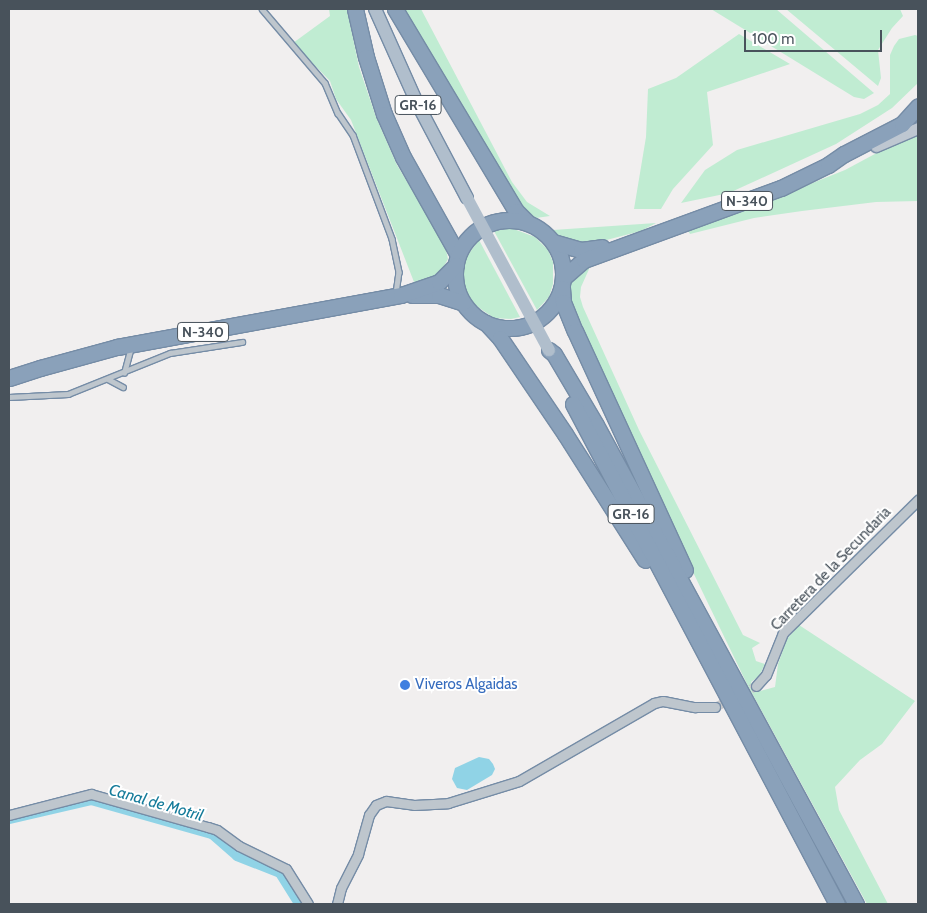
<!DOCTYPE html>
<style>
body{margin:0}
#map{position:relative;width:927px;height:913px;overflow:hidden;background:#f1efef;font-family:Cabin,sans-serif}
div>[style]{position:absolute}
.green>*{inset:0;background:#c0ecd2}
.water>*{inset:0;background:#90d3e6}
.canal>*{height:10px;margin:-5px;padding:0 5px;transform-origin:5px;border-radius:5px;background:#90d3e6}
.street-tunnel>*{height:9px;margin-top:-4.5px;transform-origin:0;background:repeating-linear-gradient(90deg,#c7c8ca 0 9px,transparent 0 13.5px)}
.roads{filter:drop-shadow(1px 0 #758ca6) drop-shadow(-1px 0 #758ca6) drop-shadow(0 1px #758ca6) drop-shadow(0 -1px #758ca6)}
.lane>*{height:4.5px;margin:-2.25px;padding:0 2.25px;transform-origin:2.25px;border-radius:2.25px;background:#bec6cd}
.street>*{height:9px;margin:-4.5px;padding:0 4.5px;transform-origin:4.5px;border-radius:4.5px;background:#bec6cd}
.secondary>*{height:11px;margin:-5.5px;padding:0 5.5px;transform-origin:5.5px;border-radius:5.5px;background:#bec7d1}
.primary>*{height:12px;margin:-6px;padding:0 6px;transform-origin:6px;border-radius:6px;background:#b0becc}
.highway>*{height:15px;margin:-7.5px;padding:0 7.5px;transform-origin:7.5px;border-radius:7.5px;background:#8aa1ba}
.highway>.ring{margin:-7.5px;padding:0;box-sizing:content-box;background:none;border:15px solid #8aa1ba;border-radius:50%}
.primary-bridge>*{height:12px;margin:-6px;padding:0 6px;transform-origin:6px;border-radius:6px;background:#b0becc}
.dots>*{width:14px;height:14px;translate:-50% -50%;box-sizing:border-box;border:2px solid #fff;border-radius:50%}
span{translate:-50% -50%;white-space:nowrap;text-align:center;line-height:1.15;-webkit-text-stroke:4px #fff;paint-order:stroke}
.shield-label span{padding:1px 4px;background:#fff;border:1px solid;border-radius:4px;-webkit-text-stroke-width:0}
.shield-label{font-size:14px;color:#48525b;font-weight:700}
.street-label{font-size:15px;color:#48525b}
.shop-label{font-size:15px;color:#366cbe}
.left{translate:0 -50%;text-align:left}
.water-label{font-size:16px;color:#157b9a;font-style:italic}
.frame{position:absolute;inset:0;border:10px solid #48525b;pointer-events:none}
.scale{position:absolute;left:744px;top:30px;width:138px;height:22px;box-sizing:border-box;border:2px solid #48525b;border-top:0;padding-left:6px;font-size:15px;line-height:18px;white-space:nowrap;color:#48525b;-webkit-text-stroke:4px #fff;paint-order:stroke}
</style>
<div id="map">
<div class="green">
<div style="clip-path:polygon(329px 9px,347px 9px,359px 67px,376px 117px,397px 165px,445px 245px,448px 259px,440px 273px,429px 280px,414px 282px,351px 120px,336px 99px,330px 81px,293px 43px,330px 16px)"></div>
<div style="clip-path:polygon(404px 9px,421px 9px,512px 182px,527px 202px,550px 216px,536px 218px,526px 213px,470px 126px,455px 94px)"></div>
<div style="clip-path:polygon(711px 9px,776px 9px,874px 93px,864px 99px,854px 97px)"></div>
<div style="clip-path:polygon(786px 9px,900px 9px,903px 16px,892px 28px,878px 50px,881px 78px,878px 86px)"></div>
<div style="clip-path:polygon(739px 34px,790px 64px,707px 92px,713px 145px,673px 189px,661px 209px,634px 209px,646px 137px,648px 89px,676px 78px)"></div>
<div style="clip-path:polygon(915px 35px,918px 36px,918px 83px,892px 108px,836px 144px,729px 193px,681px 203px,705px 170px,737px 150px,860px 114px,878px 105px,890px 94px,890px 55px,894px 46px,899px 39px)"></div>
<div style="clip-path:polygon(918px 136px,918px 201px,876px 202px,802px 211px,754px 218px,690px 234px,687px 229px,733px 215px,845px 170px,886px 148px)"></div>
<div style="clip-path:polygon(656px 223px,641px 231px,591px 244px,579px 244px,559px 236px,553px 230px)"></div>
<div style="clip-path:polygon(511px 228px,535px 237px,548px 250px,553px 262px,553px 284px,549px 297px,537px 310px,494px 231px)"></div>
<div style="clip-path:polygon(479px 240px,520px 317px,511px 319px,494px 318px,475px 305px,469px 297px,465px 287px,463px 267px,467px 256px)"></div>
<div style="clip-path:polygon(584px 265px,590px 267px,581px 287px,580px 297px,583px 307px,639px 430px,743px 635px,760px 643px,752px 648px,756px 661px,765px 664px,759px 676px,751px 682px,756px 692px,775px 687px,778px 664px,787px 639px,799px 625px,915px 701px,882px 744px,860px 760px,835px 787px,839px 810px,888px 904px,867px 904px,747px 684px,690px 566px,569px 297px,571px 281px)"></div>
</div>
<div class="water">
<div style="clip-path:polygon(479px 757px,489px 759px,493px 764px,495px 769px,492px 775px,467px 790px,457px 788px,452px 779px,455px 768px)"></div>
</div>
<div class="canal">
<div style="left:10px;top:819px;width:83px;rotate:-13.2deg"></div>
<div style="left:91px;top:800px;width:126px;rotate:15.7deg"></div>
<div style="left:212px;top:834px;width:33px;rotate:41deg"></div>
<div style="left:237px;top:856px;width:46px;rotate:21.6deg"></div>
<div style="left:280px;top:873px;width:36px;rotate:58deg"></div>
</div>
<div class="street-tunnel">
<div style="left:715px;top:707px;width:46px;rotate:-27.1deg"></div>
</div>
<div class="roads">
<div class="lane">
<div style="left:262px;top:9px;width:97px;rotate:49.6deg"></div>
<div style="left:325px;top:83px;width:33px;rotate:67deg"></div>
<div style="left:338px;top:113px;width:27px;rotate:56deg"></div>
<div style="left:353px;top:135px;width:111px;rotate:69.4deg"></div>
<div style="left:392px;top:239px;width:34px;rotate:78deg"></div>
<div style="left:399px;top:272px;width:21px;rotate:98deg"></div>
<div style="left:124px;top:373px;width:27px;rotate:-75deg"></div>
<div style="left:108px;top:379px;width:17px;rotate:28deg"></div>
<div style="left:9px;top:397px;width:59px;rotate:-2.9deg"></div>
<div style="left:68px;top:394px;width:110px;rotate:-21.9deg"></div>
<div style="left:170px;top:353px;width:73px;rotate:-8.7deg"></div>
</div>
<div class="street">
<div style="left:756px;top:686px;width:15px;rotate:-48deg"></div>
<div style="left:766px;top:675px;width:45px;rotate:-68deg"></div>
<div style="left:783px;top:633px;width:190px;rotate:-44.6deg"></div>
<div style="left:9px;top:815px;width:85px;rotate:-14.4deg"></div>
<div style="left:91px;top:794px;width:122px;rotate:15.8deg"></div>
<div style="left:208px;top:827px;width:9px;rotate:18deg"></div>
<div style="left:217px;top:830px;width:27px;rotate:36deg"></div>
<div style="left:239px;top:846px;width:52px;rotate:26.1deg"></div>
<div style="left:286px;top:869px;width:41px;rotate:57.8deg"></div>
<div style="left:337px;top:904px;width:16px;rotate:-76deg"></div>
<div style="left:341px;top:888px;width:38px;rotate:-63deg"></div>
<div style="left:358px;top:854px;width:41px;rotate:-74.2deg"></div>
<div style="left:369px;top:815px;width:12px;rotate:-55deg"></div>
<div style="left:376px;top:805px;width:11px;rotate:-22deg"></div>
<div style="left:386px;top:801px;width:28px;rotate:8deg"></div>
<div style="left:414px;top:805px;width:34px;rotate:-3deg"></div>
<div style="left:448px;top:803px;width:74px;rotate:-17.2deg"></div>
<div style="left:519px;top:781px;width:156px;rotate:-30deg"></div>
<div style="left:654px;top:703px;width:9px;rotate:-13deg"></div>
<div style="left:663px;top:701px;width:33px;rotate:11deg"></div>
<div style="left:695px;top:707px;width:20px"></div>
</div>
<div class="secondary">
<div style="left:876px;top:146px;width:46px;rotate:-23.2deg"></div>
</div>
<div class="primary">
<div style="left:375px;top:9px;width:105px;rotate:65.9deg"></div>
<div style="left:418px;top:105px;width:105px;rotate:62.2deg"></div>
</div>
<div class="highway">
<div style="left:355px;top:9px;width:49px;rotate:77.1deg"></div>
<div style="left:366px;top:57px;width:60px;rotate:72.5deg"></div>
<div style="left:384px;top:114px;width:47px;rotate:66.2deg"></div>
<div style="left:403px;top:157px;width:112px;rotate:60.7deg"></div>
<div style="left:395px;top:9px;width:235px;rotate:59.1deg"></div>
<div style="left:516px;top:211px;width:16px;rotate:45deg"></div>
<div class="ring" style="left:455px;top:220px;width:93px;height:93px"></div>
<div style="left:553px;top:242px;width:29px;rotate:16deg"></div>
<div style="left:581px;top:250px;width:21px;rotate:-8deg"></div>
<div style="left:563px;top:278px;width:28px;rotate:-41deg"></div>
<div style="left:584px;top:260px;width:210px;rotate:-20.1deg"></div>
<div style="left:781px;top:188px;width:52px;rotate:-26.1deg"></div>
<div style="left:828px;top:165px;width:19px;rotate:-35deg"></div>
<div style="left:844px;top:154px;width:65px;rotate:-27.3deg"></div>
<div style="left:902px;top:124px;width:24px;rotate:-48deg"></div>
<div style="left:562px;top:288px;width:14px;rotate:86deg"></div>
<div style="left:563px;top:302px;width:31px;rotate:68deg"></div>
<div style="left:575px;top:331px;width:263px;rotate:65.3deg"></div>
<div style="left:412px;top:295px;width:27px"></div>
<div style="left:439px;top:295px;width:25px;rotate:18deg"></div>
<div style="left:486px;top:323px;width:21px;rotate:47deg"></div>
<div style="left:500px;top:338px;width:116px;rotate:55.9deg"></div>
<div style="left:565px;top:434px;width:149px;rotate:57.6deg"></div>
<div style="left:549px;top:350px;width:6px;rotate:39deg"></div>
<div style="left:554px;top:354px;width:82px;rotate:59.4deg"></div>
<div style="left:596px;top:425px;width:545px;rotate:61.51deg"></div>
<div style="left:9px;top:378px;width:33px;rotate:-18deg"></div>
<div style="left:40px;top:368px;width:80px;rotate:-15.3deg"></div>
<div style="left:117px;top:347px;width:289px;rotate:-10.4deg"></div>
<div style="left:401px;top:295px;width:40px;rotate:-18.9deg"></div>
<div style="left:439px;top:282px;width:24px;rotate:-45deg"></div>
<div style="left:573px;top:404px;width:565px;rotate:62.17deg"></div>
</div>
</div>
<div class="primary-bridge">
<div style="left:467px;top:198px;width:173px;rotate:61.7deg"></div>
</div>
<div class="dots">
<div style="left:405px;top:685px;background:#3f7fe0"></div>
</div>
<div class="shield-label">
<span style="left:418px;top:105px">GR-16</span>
<span style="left:747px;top:201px">N-340</span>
<span style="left:203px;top:332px">N-340</span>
<span style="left:631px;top:514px">GR-16</span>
</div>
<div class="street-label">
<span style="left:831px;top:569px;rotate:-46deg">Carretera de la Secundaria</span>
</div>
<div class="shop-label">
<span class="left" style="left:415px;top:685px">Viveros Algaidas</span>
</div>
<div class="water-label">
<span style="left:156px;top:803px;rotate:16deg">Canal de Motril</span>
</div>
<div class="frame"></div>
<div class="scale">100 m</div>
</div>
